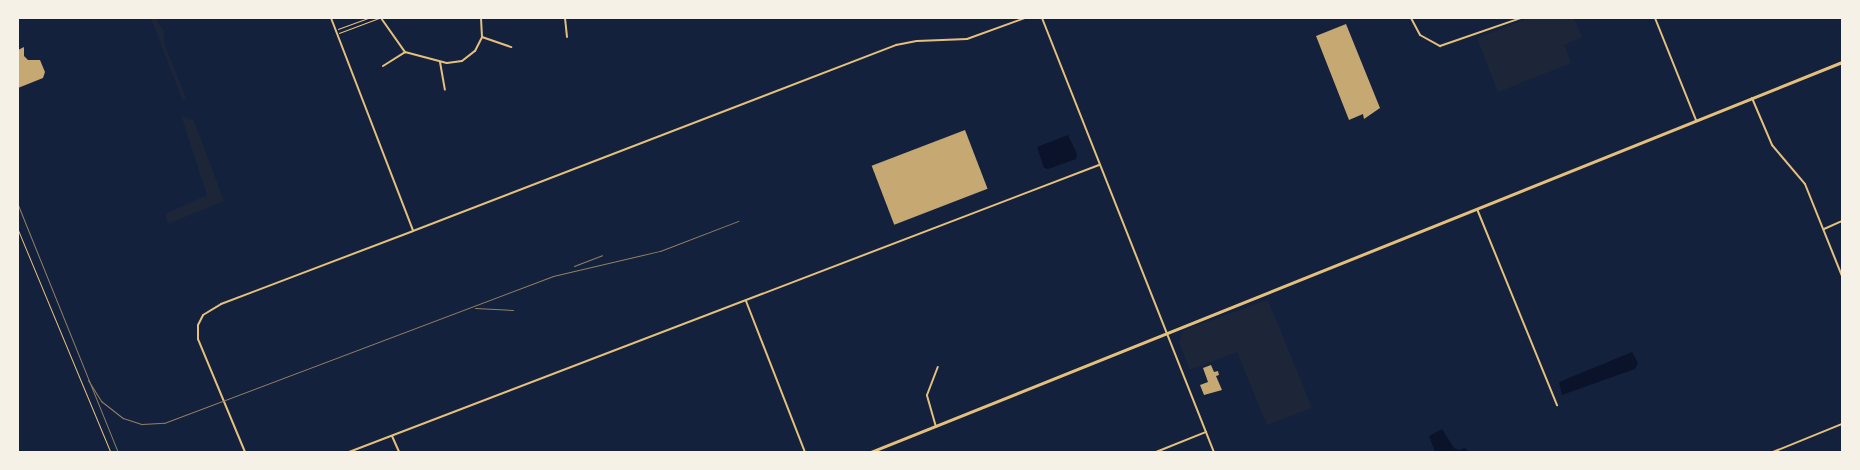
<!DOCTYPE html>
<style>
body{margin:0}
#map{position:relative;width:1860px;height:470px;overflow:hidden;background:#14213d;font-family:Montserrat,sans-serif}
div>[style]{position:absolute}
.green>*{inset:0;background:#1d2539}
.water>*{inset:0;background:#0b132b}
.building>*{inset:0;background:#c6a872;transform-origin:0 0}
.path>*{height:0.5px;margin:-0.25px;padding:0 0.25px;transform-origin:0.25px;border-radius:0.25px;background:#e5c07b}
.service>*{height:0.5px;margin:-0.25px;padding:0 0.25px;transform-origin:0.25px;border-radius:0.25px;background:#e5c07b}
.minor>*{height:2px;margin:-1px;padding:0 1px;transform-origin:1px;border-radius:1px;background:#e5c07b}
.tertiary>*{height:2px;margin:-1px;padding:0 1px;transform-origin:1px;border-radius:1px;background:#e5c07b}
.secondary>*{height:2.5px;margin:-1.25px;padding:0 1.25px;transform-origin:1.25px;border-radius:1.25px;background:#e5c07b}
.rail>*{height:1px;margin:-0.5px;padding:0 0.5px;transform-origin:0.5px;border-radius:0.5px;background:#918062}
span{translate:-50% -50%;white-space:nowrap;text-align:center;line-height:1.15;-webkit-text-stroke:5px #f6f1e7;paint-order:stroke}
.frame{position:absolute;inset:0;border:19px solid #f6f1e7;pointer-events:none}
</style>
<div id="map">
<div class="green">
<div style="clip-path:polygon(151px 18px,155px 18px,164px 31px,164px 44px,186px 98px,183px 101px)"></div>
<div style="clip-path:polygon(1529px 18px,1574px 18px,1582px 37px,1564px 45px,1571px 63px,1498px 92px,1477px 38px)"></div>
<div style="clip-path:polygon(181px 115px,194px 121px,224px 201px,168px 224px,165px 214px,207px 195px)"></div>
<div style="clip-path:polygon(1268px 300px,1312px 408px,1267px 425px,1237px 352px,1190px 370px,1179px 342px,1184px 330px)"></div>
</div>
<div class="water">
<div style="clip-path:polygon(1068px 135px,1077px 154px,1076px 159px,1048px 169px,1044px 168px,1037px 147px)"></div>
<div style="clip-path:polygon(1632px 352px,1638px 363px,1635px 369px,1562px 395px,1559px 382px)"></div>
<div style="clip-path:polygon(1442px 429px,1454px 448px,1459px 450px,1465px 448px,1469px 452px,1435px 452px,1429px 436px)"></div>
</div>
<div class="building">
<div style="clip-path:polygon(1346px 24px,1380px 108px,1364px 119px,1363px 114px,1349px 120px,1316px 36px)"></div>
<div style="clip-path:polygon(24px 47px,24px 56px,28px 60px,40px 60px,45px 72px,43px 78px,18px 88px,18px 50px)"></div>
<div style="left:965px;top:130px;width:63px;height:100px;rotate:69deg"></div>
<div style="clip-path:polygon(1211px 365px,1214px 372px,1218px 371px,1219px 375px,1216px 376px,1222px 390px,1204px 395px,1200px 385px,1208px 382px,1203px 368px)"></div>
</div>
<div class="path">
<div style="left:18px;top:229px;width:242px;rotate:67.4deg"></div>
</div>
<div class="service">
<div style="left:338px;top:29px;width:33px;rotate:-20deg"></div>
<div style="left:339px;top:33px;width:43px;rotate:-20.6deg"></div>
</div>
<div class="minor">
<div style="left:381px;top:18px;width:42px;rotate:54.8deg"></div>
<div style="left:405px;top:52px;width:43px;rotate:14.7deg"></div>
<div style="left:447px;top:63px;width:15px;rotate:-8deg"></div>
<div style="left:462px;top:61px;width:16px;rotate:-38deg"></div>
<div style="left:475px;top:51px;width:16px;rotate:-63deg"></div>
<div style="left:482px;top:37px;width:19px;rotate:-93deg"></div>
<div style="left:565px;top:18px;width:19px;rotate:84deg"></div>
<div style="left:1411px;top:18px;width:19px;rotate:62deg"></div>
<div style="left:1420px;top:35px;width:23px;rotate:29deg"></div>
<div style="left:1440px;top:46px;width:86px;rotate:-19.1deg"></div>
<div style="left:1655px;top:18px;width:110px;rotate:68.1deg"></div>
<div style="left:482px;top:37px;width:31px;rotate:19deg"></div>
<div style="left:440px;top:62px;width:28px;rotate:80deg"></div>
<div style="left:383px;top:66px;width:26px;rotate:-32deg"></div>
<div style="left:1752px;top:98px;width:51px;rotate:66.9deg"></div>
<div style="left:1772px;top:145px;width:51px;rotate:49.8deg"></div>
<div style="left:1805px;top:184px;width:99px;rotate:68.1deg"></div>
<div style="left:1477px;top:209px;width:212px;rotate:67.8deg"></div>
<div style="left:1824px;top:229px;width:20px;rotate:-24deg"></div>
<div style="left:746px;top:301px;width:162px;rotate:68.7deg"></div>
<div style="left:936px;top:427px;width:33px;rotate:-106deg"></div>
<div style="left:927px;top:395px;width:30px;rotate:-69deg"></div>
<div style="left:392px;top:436px;width:17px;rotate:66deg"></div>
<div style="left:245px;top:452px;width:122px;rotate:-112.6deg"></div>
<div style="left:198px;top:339px;width:14px;rotate:-90deg"></div>
<div style="left:198px;top:325px;width:11px;rotate:-63deg"></div>
<div style="left:203px;top:315px;width:21px;rotate:-31deg"></div>
<div style="left:221px;top:304px;width:205px;rotate:-20.8deg"></div>
<div style="left:349px;top:452px;width:803px;rotate:-20.94deg"></div>
<div style="left:1156px;top:452px;width:54px;rotate:-21.8deg"></div>
<div style="left:1773px;top:452px;width:74px;rotate:-22.1deg"></div>
</div>
<div class="tertiary">
<div style="left:331px;top:18px;width:228px;rotate:68.9deg"></div>
<div style="left:413px;top:231px;width:518px;rotate:-21.06deg"></div>
<div style="left:896px;top:45px;width:21px;rotate:-11deg"></div>
<div style="left:917px;top:41px;width:50px;rotate:-2.3deg"></div>
<div style="left:967px;top:39px;width:62px;rotate:-19.9deg"></div>
<div style="left:1042px;top:18px;width:467px;rotate:68.4deg"></div>
</div>
<div class="secondary">
<div style="left:871px;top:452px;width:1046px;rotate:-21.88deg"></div>
</div>
<div class="rail">
<div style="left:18px;top:205px;width:266px;rotate:68deg"></div>
<div style="left:574px;top:266px;width:30px;rotate:-21deg"></div>
<div style="left:475px;top:308px;width:38px;rotate:3deg"></div>
<div style="left:88px;top:380px;width:25px;rotate:58deg"></div>
<div style="left:101px;top:401px;width:28px;rotate:38deg"></div>
<div style="left:123px;top:418px;width:20px;rotate:18deg"></div>
<div style="left:142px;top:424px;width:22px;rotate:-3deg"></div>
<div style="left:164px;top:423px;width:416px;rotate:-20.7deg"></div>
<div style="left:553px;top:276px;width:110px;rotate:-13.2deg"></div>
<div style="left:660px;top:251px;width:84px;rotate:-21deg"></div>
</div>
<div class="frame"></div>
</div>
